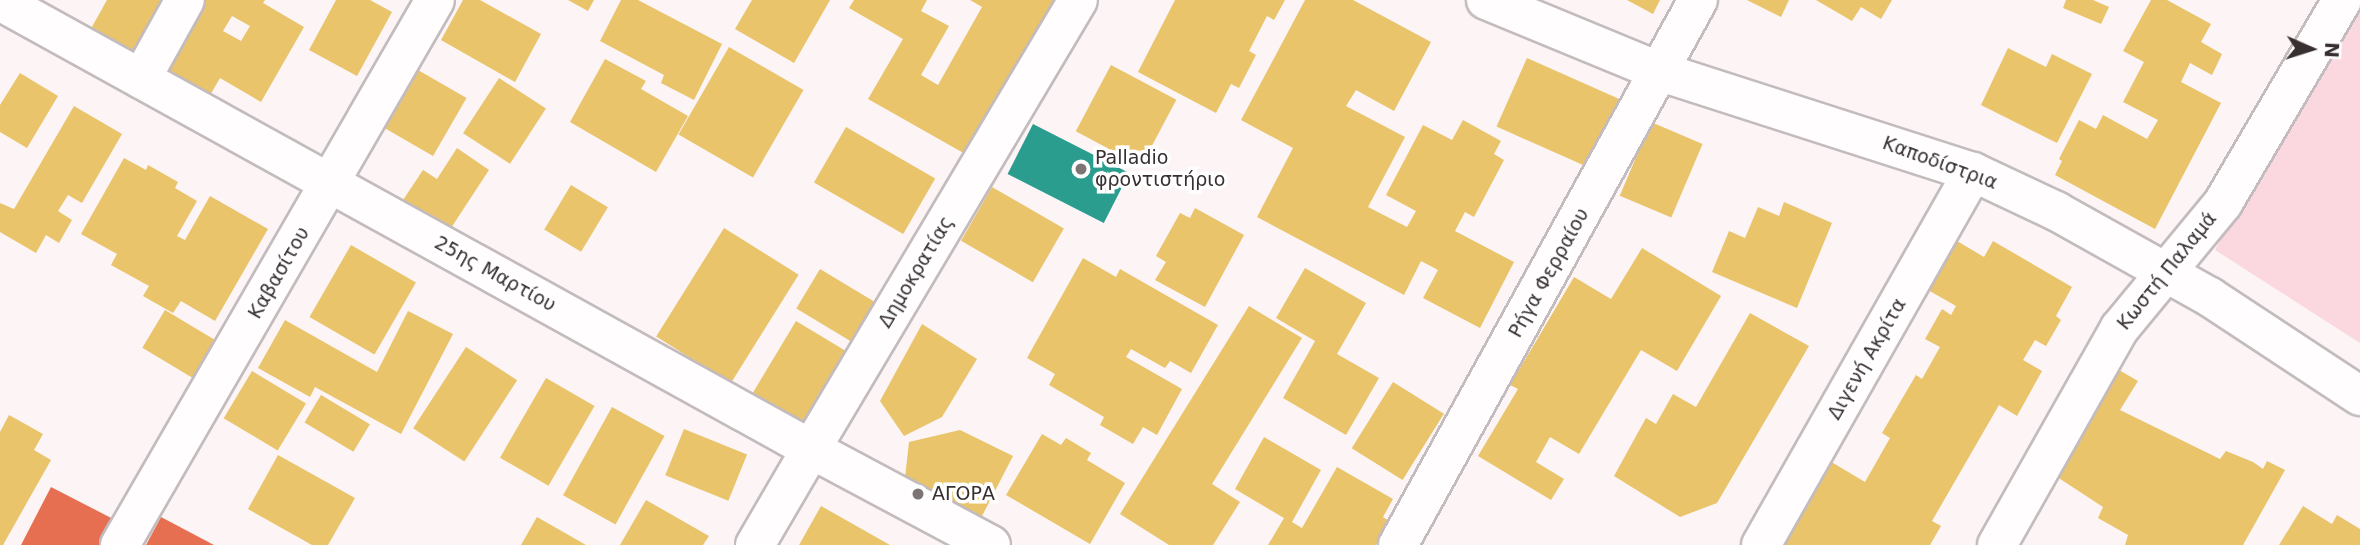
<!DOCTYPE html>
<meta charset="utf-8">
<style>
body{margin:0}
#map{position:relative;width:2360px;height:545px;overflow:hidden;background:#fcf4f5;font-family:"DejaVu Sans",sans-serif}
div>[style]{position:absolute}
.green>*{inset:0;background:#fbd8e0}
.homes>*{inset:0;background:#e9c46a;transform-origin:0 0}
.shops>*{inset:0;background:#e76f51}
.schools>*{inset:0;background:#2a9d8f;transform-origin:0 0}
.roads{filter:drop-shadow(2px 0 #c3bbbd) drop-shadow(-2px 0 #c3bbbd) drop-shadow(0 2px #c3bbbd) drop-shadow(0 -2px #c3bbbd)}
.street>*{height:38px;margin:-19px;padding:0 19px;transform-origin:19px;border-radius:19px;background:#fffdfe}
.secondary>*{height:38px;margin:-19px;padding:0 19px;transform-origin:19px;border-radius:19px;background:#fffdfe}
.dots>*{width:19px;height:19px;translate:-50% -50%;box-sizing:border-box;border:4px solid #fff;border-radius:50%}
span{translate:-50% -50%;white-space:nowrap;text-align:center;line-height:1.15;-webkit-text-stroke:7px #fff;paint-order:stroke}
.poi-label{font-size:19px;color:#382f31}
.left{translate:0 -50%;text-align:left}
.street-label{font-size:19px;color:#382f31}
.north{position:absolute;left:2276px;top:14px;width:70px;height:70px;-webkit-text-stroke:5px #fff;paint-order:stroke;rotate:93deg;font-size:19px;font-weight:700;line-height:28px;text-align:center;color:#382f31}
.north::after{content:'';display:block;margin:auto;width:24px;height:32px;background:#382f31;clip-path:polygon(50% 0,100% 100%,50% 72%,0 100%)}
</style>
<div id="map">
<div class="green">
<div style="clip-path:polygon(2357px 0,2360px 0,2360px 343px,2215px 250px)"></div>
</div>
<div class="homes">
<div style="clip-path:polygon(107px 0,170px 0,136px 60px,88px 34px)"></div>
<div style="clip-path:polygon(evenodd,198px 0,265px 0,263px 3px,304px 27px,261px 102px,220px 78px,209px 97px,158px 67px,198px 0,232px 16px,250px 26px,241px 41px,223px 31px,232px 16px)"></div>
<div style="clip-path:polygon(336px 0,370px 0,392px 12px,357px 76px,309px 50px)"></div>
<div style="clip-path:polygon(463px 0,480px 0,541px 34px,515px 82px,441px 40px)"></div>
<div style="clip-path:polygon(568px 0,594px 0,588px 11px)"></div>
<div style="clip-path:polygon(621px 0,638px 0,722px 44px,694px 100px,661px 83px,664px 75px,600px 41px)"></div>
<div style="clip-path:polygon(752px 0,830px 0,794px 63px,735px 29px)"></div>
<div style="clip-path:polygon(854px 0,927px 0,921px 11px,949px 26px,921px 75px,938px 85px,982px 7px,970px 0,1056px 0,967px 155px,868px 99px,903px 39px,849px 8px)"></div>
<div style="clip-path:polygon(1175px 0,1285px 0,1274px 20px,1267px 16px,1249px 51px,1256px 55px,1239px 88px,1231px 84px,1216px 113px,1138px 72px)"></div>
<div style="clip-path:polygon(1305px 0,1353px 0,1431px 42px,1394px 111px,1356px 90px,1346px 106px,1405px 137px,1368px 207px,1407px 227px,1416px 211px,1386px 195px,1423px 125px,1452px 140px,1463px 120px,1501px 141px,1494px 154px,1504px 160px,1474px 217px,1465px 212px,1455px 231px,1514px 262px,1480px 328px,1423px 298px,1438px 270px,1421px 261px,1404px 295px,1257px 217px,1293px 148px,1241px 120px)"></div>
<div style="clip-path:polygon(1627px 0,1660px 0,1653px 14px)"></div>
<div style="clip-path:polygon(1747px 0,1789px 0,1781px 17px)"></div>
<div style="clip-path:polygon(1816px 0,1892px 0,1881px 19px,1861px 7px,1852px 21px)"></div>
<div style="clip-path:polygon(2066px 0,2093px 0,2109px 7px,2101px 24px,2063px 8px)"></div>
<div style="clip-path:polygon(2151px 0,2167px 0,2211px 24px,2201px 42px,2222px 54px,2212px 75px,2190px 63px,2181px 82px,2221px 103px,2155px 229px,2055px 175px,2062px 161px,2059px 159px,2079px 120px,2096px 129px,2103px 115px,2147px 139px,2158px 120px,2123px 102px,2144px 62px,2123px 51px)"></div>
<div style="left:729px;top:47px;width:86px;height:101px;rotate:30deg"></div>
<div style="clip-path:polygon(2008px 48px,2046px 67px,2052px 54px,2092px 74px,2057px 143px,1981px 105px)"></div>
<div style="left:1527px;top:58px;width:101px;height:75px;rotate:24deg"></div>
<div style="clip-path:polygon(605px 59px,646px 81px,641px 89px,688px 116px,656px 172px,570px 122px)"></div>
<div style="left:1111px;top:65px;width:74px;height:75px;rotate:28deg"></div>
<div style="left:418px;top:70px;width:56px;height:67px;rotate:30deg"></div>
<div style="clip-path:polygon(20px 73px,58px 96px,27px 148px,0 132px,0 105px)"></div>
<div style="left:499px;top:78px;width:56px;height:66px;rotate:33deg"></div>
<div style="clip-path:polygon(74px 106px,122px 134px,82px 203px,68px 195px,58px 211px,72px 220px,59px 243px,46px 235px,36px 253px,0 232px,0 203px,14px 209px)"></div>
<div style="left:1651px;top:122px;width:56px;height:80px;rotate:23deg"></div>
<div style="left:846px;top:127px;width:103px;height:64px;rotate:30deg"></div>
<div style="clip-path:polygon(457px 148px,489px 170px,449px 231px,403px 200px,423px 170px,437px 179px)"></div>
<div style="clip-path:polygon(124px 158px,146px 170px,148px 165px,178px 182px,175px 188px,197px 201px,177px 236px,185px 240px,210px 196px,268px 229px,215px 321px,181px 301px,173px 313px,143px 296px,149px 286px,111px 265px,117px 254px,81px 234px)"></div>
<div style="left:571px;top:185px;width:43px;height:52px;rotate:31deg"></div>
<div style="left:992px;top:187px;width:83px;height:62px;rotate:30deg"></div>
<div style="clip-path:polygon(1784px 202px,1832px 223px,1797px 308px,1712px 272px,1729px 231px,1745px 238px,1758px 207px,1779px 216px)"></div>
<div style="clip-path:polygon(1195px 208px,1244px 235px,1205px 307px,1155px 280px,1166px 262px,1156px 256px,1180px 213px,1190px 218px)"></div>
<div style="left:724px;top:228px;width:88px;height:128px;rotate:32deg"></div>
<div style="clip-path:polygon(1957px 241px,1984px 257px,1993px 241px,2072px 287px,2056px 316px,2061px 320px,2046px 346px,2035px 340px,2023px 360px,2042px 371px,2017px 416px,1999px 405px,1932px 521px,1941px 526px,1930px 545px,1779px 545px,1823px 457px,1865px 482px,1890px 438px,1882px 433px,1916px 375px,1922px 379px,1940px 347px,1925px 339px,1942px 309px,1951px 315px,1956px 306px,1928px 290px)"></div>
<div style="left:351px;top:245px;width:75px;height:83px;rotate:30deg"></div>
<div style="clip-path:polygon(1642px 248px,1721px 296px,1677px 371px,1641px 350px,1579px 454px,1550px 437px,1536px 462px,1564px 479px,1551px 500px,1478px 456px,1518px 389px,1510px 385px,1574px 277px,1611px 299px)"></div>
<div style="clip-path:polygon(1083px 258px,1116px 277px,1120px 269px,1218px 325px,1191px 373px,1170px 361px,1165px 368px,1131px 349px,1126px 357px,1182px 389px,1157px 435px,1143px 427px,1133px 444px,1100px 425px,1104px 417px,1049px 385px,1055px 374px,1027px 358px)"></div>
<div style="clip-path:polygon(1305px 268px,1366px 303px,1337px 354px,1379px 378px,1346px 435px,1283px 398px,1315px 341px,1276px 318px)"></div>
<div style="left:820px;top:269px;width:65px;height:46px;rotate:31deg"></div>
<div style="clip-path:polygon(1249px 306px,1302px 338px,1212px 484px,1240px 502px,1213px 545px,1169px 545px,1120px 514px)"></div>
<div style="left:165px;top:310px;width:71px;height:44px;rotate:31deg"></div>
<div style="clip-path:polygon(408px 311px,453px 334px,401px 434px,315px 387px,310px 397px,258px 368px,285px 320px,377px 372px)"></div>
<div style="clip-path:polygon(1750px 313px,1809px 346px,1717px 503px,1680px 517px,1614px 476px,1646px 418px,1656px 424px,1673px 394px,1696px 407px)"></div>
<div style="left:796px;top:321px;width:61px;height:97px;rotate:31deg"></div>
<div style="clip-path:polygon(922px 324px,977px 359px,942px 417px,904px 436px,880px 401px)"></div>
<div style="left:466px;top:347px;width:61px;height:97px;rotate:33deg"></div>
<div style="clip-path:polygon(2112px 366px,2138px 381px,2120px 410px,2220px 459px,2226px 451px,2253px 462px,2263px 469px,2267px 461px,2285px 470px,2243px 545px,2125px 545px,2128px 535px,2098px 518px,2103px 507px,2048px 471px)"></div>
<div style="left:252px;top:371px;width:63px;height:55px;rotate:31deg"></div>
<div style="left:546px;top:378px;width:56px;height:92px;rotate:30deg"></div>
<div style="left:1393px;top:382px;width:60px;height:78px;rotate:32deg"></div>
<div style="left:321px;top:395px;width:57px;height:32px;rotate:31deg"></div>
<div style="left:612px;top:407px;width:60px;height:101px;rotate:29deg"></div>
<div style="clip-path:polygon(9px 415px,43px 434px,34px 450px,51px 460px,3px 545px,0 545px,0 432px)"></div>
<div style="left:684px;top:429px;width:68px;height:50px;rotate:22deg"></div>
<div style="clip-path:polygon(960px 430px,1013px 456px,981px 518px,905px 478px,909px 442px)"></div>
<div style="clip-path:polygon(1042px 434px,1061px 445px,1066px 438px,1091px 453px,1087px 460px,1125px 483px,1090px 544px,1006px 495px)"></div>
<div style="clip-path:polygon(1264px 437px,1321px 470px,1292px 522px,1302px 528px,1337px 467px,1393px 499px,1383px 517px,1389px 521px,1376px 545px,1268px 545px,1284px 518px,1235px 489px)"></div>
<div style="clip-path:polygon(278px 455px,355px 498px,328px 545px,312px 545px,248px 509px)"></div>
<div style="clip-path:polygon(646px 500px,709px 536px,703px 545px,620px 545px)"></div>
<div style="clip-path:polygon(821px 506px,890px 545px,799px 545px)"></div>
<div style="clip-path:polygon(2303px 506px,2332px 524px,2337px 515px,2360px 529px,2360px 545px,2279px 545px)"></div>
<div style="clip-path:polygon(537px 517px,586px 545px,521px 545px)"></div>
</div>
<div class="shops">
<div style="clip-path:polygon(51px 487px,119px 522px,107px 545px,21px 545px)"></div>
<div style="clip-path:polygon(161px 517px,214px 545px,146px 545px)"></div>
</div>
<div class="schools">
<div style="left:1033px;top:124px;width:108px;height:56px;rotate:27deg"></div>
</div>
<div class="roads">
<div class="street">
<div style="left:1486px;top:0;width:189px;rotate:22.4deg"></div>
<div style="left:1661px;top:72px;width:328px;rotate:17.8deg"></div>
<div style="left:1973px;top:172px;width:92px;rotate:25.2deg"></div>
<div style="left:2056px;top:211px;width:176px;rotate:29.2deg"></div>
<div style="left:2210px;top:297px;width:180px;rotate:33.4deg"></div>
<div style="left:141px;top:79px;width:90px;rotate:-60.9deg"></div>
<div style="left:811px;top:449px;width:522px;rotate:-59.26deg"></div>
<div style="left:120px;top:545px;width:629px;rotate:-59.97deg"></div>
<div style="left:1398px;top:545px;width:622px;rotate:-61.17deg"></div>
<div style="left:1761px;top:545px;width:429px;rotate:-60.4deg"></div>
<div style="left:1997px;top:545px;width:249px;rotate:-60.5deg"></div>
<div style="left:2120px;top:328px;width:162px;rotate:-50.5deg"></div>
<div style="left:2223px;top:203px;width:235px;rotate:-59.6deg"></div>
</div>
<div class="secondary">
<div style="left:0;top:1px;width:927px;rotate:28.92deg"></div>
<div style="left:811px;top:449px;width:204px;rotate:28.1deg"></div>
<div style="left:755px;top:545px;width:111px;rotate:-59.7deg"></div>
</div>
</div>
<div class="dots">
<div style="left:1081px;top:169px;background:#7d7476"></div>
<div style="left:918px;top:494px;background:#7d7476"></div>
</div>
<div class="poi-label">
<span class="left" style="left:1095px;top:169px">Palladio<br>φροντιστήριο</span>
<span class="left" style="left:932px;top:494px">ΑΓΟΡΑ</span>
</div>
<div class="street-label">
<span style="left:1940px;top:163px;rotate:20deg">Καποδίστρια</span>
<span style="left:2167px;top:271px;rotate:-51deg">Κωστή Παλαμά</span>
<span style="left:916px;top:272px;rotate:-59deg">Δημοκρατίας</span>
<span style="left:279px;top:273px;rotate:-60deg">Καβασίτου</span>
<span style="left:1549px;top:273px;rotate:-61deg">Ρήγα Φερραίου</span>
<span style="left:495px;top:274px;rotate:29deg">25ης Μαρτίου</span>
<span style="left:1867px;top:359px;rotate:-60deg">Διγενή Ακρίτα</span>
</div>
<div class="north">N</div>
</div>
